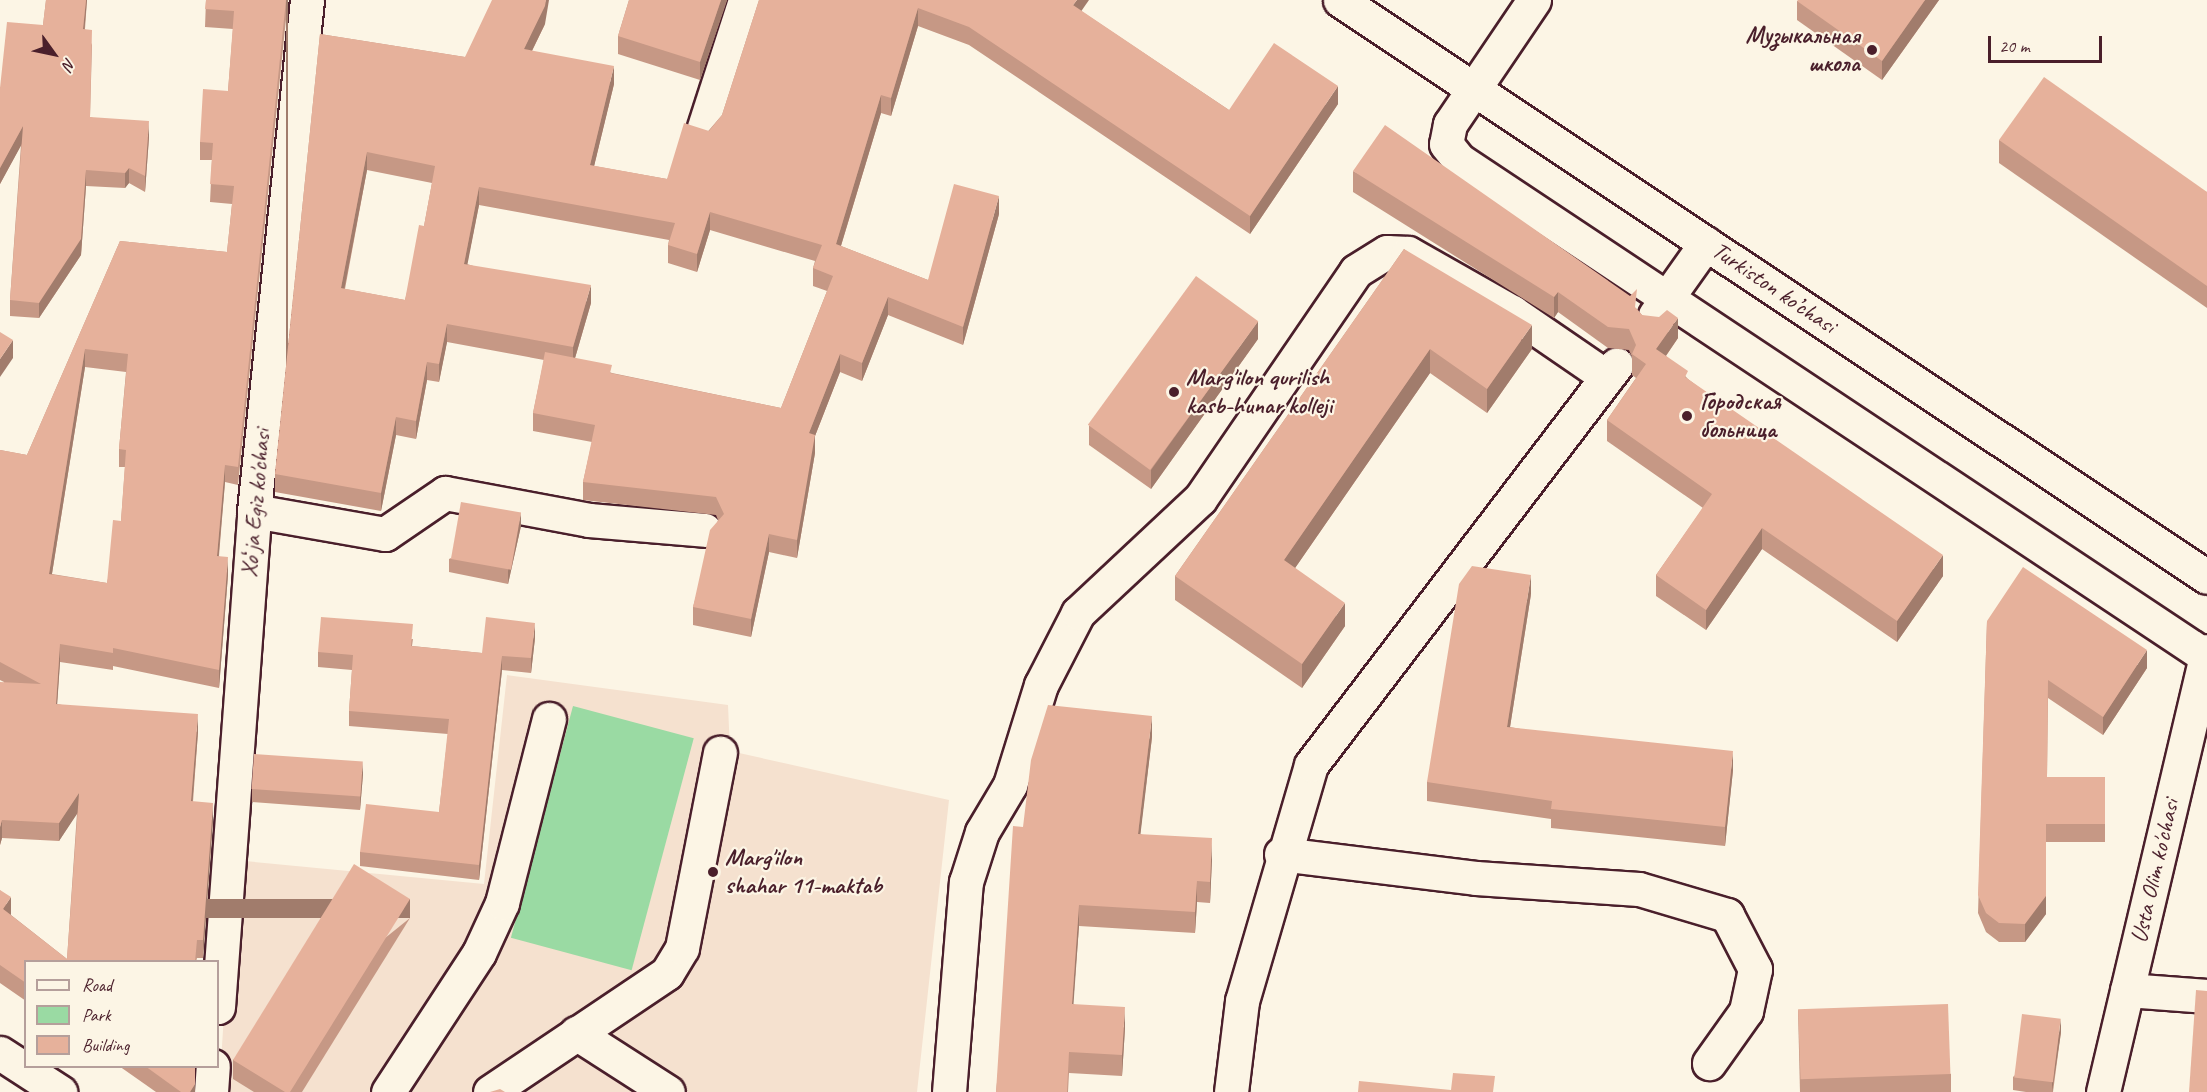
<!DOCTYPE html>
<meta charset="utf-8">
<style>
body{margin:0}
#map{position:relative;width:2207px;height:1092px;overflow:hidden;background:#fcf5e5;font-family:Caveat,sans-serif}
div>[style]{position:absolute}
.built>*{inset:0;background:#f5e1cf}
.green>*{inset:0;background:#9adaa3;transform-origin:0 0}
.roads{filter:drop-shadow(2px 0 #4a1f2b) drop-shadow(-2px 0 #4a1f2b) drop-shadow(0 2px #4a1f2b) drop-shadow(0 -2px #4a1f2b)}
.minor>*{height:33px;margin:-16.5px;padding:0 16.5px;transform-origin:16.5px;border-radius:16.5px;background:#fcf5e5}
.major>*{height:33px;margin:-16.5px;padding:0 16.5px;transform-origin:16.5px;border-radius:16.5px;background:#fcf5e5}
.wall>*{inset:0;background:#c69885}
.shaded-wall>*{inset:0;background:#a17c6c;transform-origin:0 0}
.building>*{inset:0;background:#e6b19b;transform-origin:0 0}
.dots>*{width:16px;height:16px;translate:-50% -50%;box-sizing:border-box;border:3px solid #fcf5e5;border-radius:50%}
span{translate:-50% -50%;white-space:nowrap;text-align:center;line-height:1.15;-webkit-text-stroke:4.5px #fcf5e5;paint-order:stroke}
.poi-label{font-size:24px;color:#4a1f2b;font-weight:700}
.right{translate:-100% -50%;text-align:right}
.left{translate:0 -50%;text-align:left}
.street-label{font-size:24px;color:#4a1f2b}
.legend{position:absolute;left:24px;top:960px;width:195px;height:108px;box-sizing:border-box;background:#fcf5e5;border:2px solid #b59f9b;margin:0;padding:8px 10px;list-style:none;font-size:18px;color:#4a1f2b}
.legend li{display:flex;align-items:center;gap:12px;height:30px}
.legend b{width:30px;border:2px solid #b59f9b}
.north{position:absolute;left:24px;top:24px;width:60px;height:60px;-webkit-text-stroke:4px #fcf5e5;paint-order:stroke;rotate:123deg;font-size:16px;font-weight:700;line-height:24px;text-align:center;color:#4a1f2b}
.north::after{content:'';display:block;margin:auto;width:21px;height:27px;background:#4a1f2b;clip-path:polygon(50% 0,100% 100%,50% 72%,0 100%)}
.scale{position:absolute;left:1988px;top:36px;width:114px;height:27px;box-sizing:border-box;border:3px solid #4a1f2b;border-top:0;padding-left:8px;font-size:18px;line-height:21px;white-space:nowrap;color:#4a1f2b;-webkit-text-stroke:4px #fcf5e5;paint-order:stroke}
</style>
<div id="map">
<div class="built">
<div style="clip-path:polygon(507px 675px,728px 705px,730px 751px,949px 800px,917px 1092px,219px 1092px,234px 860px,484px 884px)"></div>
</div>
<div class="green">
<div style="left:573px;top:706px;width:125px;height:240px;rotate:15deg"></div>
</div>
<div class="roads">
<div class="minor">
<div style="left:1534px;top:0;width:150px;rotate:124.1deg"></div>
<div style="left:1450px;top:124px;width:20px;rotate:101deg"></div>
<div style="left:1446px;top:144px;width:21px;rotate:51deg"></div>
<div style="left:1459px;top:160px;width:898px;rotate:33.6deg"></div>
<div style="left:704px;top:127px;width:133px;rotate:-72.1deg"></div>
<div style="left:1655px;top:315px;width:88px;rotate:-54.7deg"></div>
<div style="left:254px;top:511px;width:133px;rotate:10deg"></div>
<div style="left:385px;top:534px;width:73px;rotate:-34.3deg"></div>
<div style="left:445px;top:493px;width:147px;rotate:10.6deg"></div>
<div style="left:589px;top:520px;width:116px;rotate:4.9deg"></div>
<div style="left:1281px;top:854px;width:196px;rotate:7deg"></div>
<div style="left:1476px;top:878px;width:163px;rotate:3.9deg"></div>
<div style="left:1639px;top:889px;width:92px;rotate:16.5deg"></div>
<div style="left:1727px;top:915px;width:61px;rotate:62.6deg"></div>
<div style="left:1755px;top:969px;width:43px;rotate:102.1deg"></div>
<div style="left:1746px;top:1011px;width:64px;rotate:125.4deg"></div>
<div style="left:2127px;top:990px;width:80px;rotate:4.3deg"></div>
<div style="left:218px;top:1007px;width:497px;rotate:-85.8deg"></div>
<div style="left:254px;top:511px;width:514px;rotate:-84.08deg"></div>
<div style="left:576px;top:1033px;width:109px;rotate:32.7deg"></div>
<div style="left:211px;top:1092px;width:26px;rotate:-86deg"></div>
<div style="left:388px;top:1092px;width:166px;rotate:-56.8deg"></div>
<div style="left:479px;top:953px;width:55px;rotate:-65.3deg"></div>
<div style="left:502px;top:903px;width:190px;rotate:-75.7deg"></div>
<div style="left:490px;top:1092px;width:213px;rotate:-33.9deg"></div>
<div style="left:667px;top:973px;width:29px;rotate:-59deg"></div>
<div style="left:682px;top:948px;width:199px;rotate:-79deg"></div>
<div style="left:949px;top:1092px;width:211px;rotate:-85.4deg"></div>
<div style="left:966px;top:882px;width:52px;rotate:-72.3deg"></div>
<div style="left:982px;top:832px;width:55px;rotate:-59.2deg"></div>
<div style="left:1010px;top:785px;width:105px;rotate:-72.8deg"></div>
<div style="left:1041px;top:685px;width:81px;rotate:-62.8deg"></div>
<div style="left:1078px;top:613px;width:167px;rotate:-43.1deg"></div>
<div style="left:1200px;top:499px;width:276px;rotate:-55.6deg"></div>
<div style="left:1356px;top:271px;width:36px;rotate:-32deg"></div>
<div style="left:1387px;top:252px;width:21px;rotate:3deg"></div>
<div style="left:1408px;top:253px;width:120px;rotate:29.6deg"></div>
<div style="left:1512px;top:312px;width:115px;rotate:34.4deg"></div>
<div style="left:1231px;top:1092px;width:92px;rotate:-83.1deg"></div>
<div style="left:1242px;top:1001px;width:246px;rotate:-73.7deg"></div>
<div style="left:1311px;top:765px;width:504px;rotate:-52.65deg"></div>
<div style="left:2103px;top:1092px;width:453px;rotate:-76.7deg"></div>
</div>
<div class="major">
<div style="left:1340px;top:0;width:1041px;rotate:33.64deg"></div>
<div style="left:0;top:1053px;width:72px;rotate:33deg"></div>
</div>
</div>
<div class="wall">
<div style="clip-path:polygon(46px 0,87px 0,85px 29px,92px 45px,90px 117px,149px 137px,145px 192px,129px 183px,125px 188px,86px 186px,81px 255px,39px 318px,10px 316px,10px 300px,21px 145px,0 184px,0 88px,43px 25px)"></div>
<div style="clip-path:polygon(evenodd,206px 0,288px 0,238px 485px,225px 482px,219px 556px,228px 575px,219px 688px,113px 666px,113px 670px,60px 662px,57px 704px,198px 732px,193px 802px,213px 821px,203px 958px,197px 958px,196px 962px,26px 962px,26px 1001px,0 983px,0 890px,11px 915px,67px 959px,77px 813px,59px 841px,2px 838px,0 845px,4px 682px,0 680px,0 450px,27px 455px,120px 241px,227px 252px,232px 204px,210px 202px,212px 160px,200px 160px,200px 142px,228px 91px,233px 29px,205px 27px,206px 0,85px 367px,126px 372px,119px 449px,119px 467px,125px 467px,121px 521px,107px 583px,52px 574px,85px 367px)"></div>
<div style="clip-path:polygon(629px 0,727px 0,700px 80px,618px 54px,618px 36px)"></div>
<div style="clip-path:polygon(evenodd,759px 0,1081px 11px,1229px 110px,1338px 104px,1250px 234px,969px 45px,918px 26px,891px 116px,881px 113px,841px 246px,928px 280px,999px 214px,963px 345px,888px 315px,862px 381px,840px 372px,815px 436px,815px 453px,797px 558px,769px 552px,751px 637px,693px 625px,693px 607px,718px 520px,716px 515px,583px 500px,583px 482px,592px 442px,533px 431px,533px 413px,544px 360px,447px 342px,439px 382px,427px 380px,416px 439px,396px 435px,381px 511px,275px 492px,275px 474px,320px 34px,465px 57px,545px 24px,532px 51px,614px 84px,594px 166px,667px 179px,722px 115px,759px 0,367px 170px,432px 183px,424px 226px,405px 300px,345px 289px,367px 170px,759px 0,479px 205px,669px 240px,668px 245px,668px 263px,697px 272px,710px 230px,815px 261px,813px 268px,813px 286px,827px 291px,781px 408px,612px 373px,575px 358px,591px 303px,467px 264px,479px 205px)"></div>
<div style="clip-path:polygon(1939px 0,1882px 80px,1797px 20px,1797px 1px)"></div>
<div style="clip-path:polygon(1999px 140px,2207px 192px,2207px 308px,1999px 163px)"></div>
<div style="clip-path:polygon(1353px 171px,1637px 309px,1642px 315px,1678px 338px,1666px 356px,1688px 379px,1943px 576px,1897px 642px,1762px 549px,1706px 630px,1656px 596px,1656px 575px,1703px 508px,1607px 441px,1607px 420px,1636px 378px,1632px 375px,1632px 357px,1629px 350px,1608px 348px,1558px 312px,1554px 318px,1353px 192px)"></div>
<div style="clip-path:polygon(1404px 249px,1532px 349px,1487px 413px,1430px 373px,1295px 568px,1345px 626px,1302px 688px,1175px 600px,1175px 576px)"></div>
<div style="clip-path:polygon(1258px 339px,1151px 489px,1089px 445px,1089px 426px)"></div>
<div style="clip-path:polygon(521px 526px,508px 584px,449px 572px,449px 559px)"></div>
<div style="clip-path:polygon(1531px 594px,1510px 727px,1733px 770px,1725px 846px,1551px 828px,1551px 819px,1427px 801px,1427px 782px)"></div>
<div style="clip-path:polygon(1987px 621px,2147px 668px,2103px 735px,2048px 698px,2047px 777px,2105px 777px,2105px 842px,2046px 842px,2046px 914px,2025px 942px,1999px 942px,1986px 932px,1978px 913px)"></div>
<div style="clip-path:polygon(535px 638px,531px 673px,502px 670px,479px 880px,360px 866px,360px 852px,439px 812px,448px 734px,349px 726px,349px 711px,352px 670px,318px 667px,318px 652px,413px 639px,412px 646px,482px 653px)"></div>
<div style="clip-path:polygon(1152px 737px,1140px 834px,1212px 859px,1210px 903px,1197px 902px,1195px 933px,1079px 926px,1073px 1004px,1125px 1028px,1122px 1076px,1069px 1073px,1068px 1092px,996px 1092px,1023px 827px)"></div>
<div style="clip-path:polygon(363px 774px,360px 810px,252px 802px,252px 789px)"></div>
<div style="clip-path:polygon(410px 918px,302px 1092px,254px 1092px,233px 1079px,233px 1060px)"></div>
<div style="clip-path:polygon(1798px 1010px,1951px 1074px,1951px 1092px,1800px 1092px)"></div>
<div style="clip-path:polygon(2061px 1032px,2053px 1092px,2026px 1092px,2013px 1090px,2013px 1077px)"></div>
<div style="clip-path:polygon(119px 1066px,195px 1066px,195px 1092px,156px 1092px)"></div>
</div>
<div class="shaded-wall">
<div style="clip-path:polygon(86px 0,87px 0,83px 45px,83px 29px)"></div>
<div style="left:286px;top:0;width:2px;height:469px"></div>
<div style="clip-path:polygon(546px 0,549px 0,545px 24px,524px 67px,524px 49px)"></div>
<div style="clip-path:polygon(721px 0,727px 0,700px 80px,700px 62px)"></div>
<div style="clip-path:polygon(1077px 0,1089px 0,1073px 23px,1073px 5px)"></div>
<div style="clip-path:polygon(1925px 0,1939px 0,1882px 80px,1882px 61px)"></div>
<div style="clip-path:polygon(918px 8px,918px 26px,891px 116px,891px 98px)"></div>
<div style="clip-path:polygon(614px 66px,614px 84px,590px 183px,590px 165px)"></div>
<div style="clip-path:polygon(1338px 86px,1338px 104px,1250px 234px,1250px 216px)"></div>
<div style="clip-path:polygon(881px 95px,881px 113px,836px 262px,836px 244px)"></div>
<div style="clip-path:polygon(149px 121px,149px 137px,145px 192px,145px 176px)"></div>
<div style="clip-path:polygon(23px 126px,23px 142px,0 184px,0 168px)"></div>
<div style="clip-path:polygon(367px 152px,367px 170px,341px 306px,341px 288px)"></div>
<div style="clip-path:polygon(129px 168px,129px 183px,125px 188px,125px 173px)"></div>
<div style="clip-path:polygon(86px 170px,86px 186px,81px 255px,39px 318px,39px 303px)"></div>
<div style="clip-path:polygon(479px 187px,479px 205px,464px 282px,464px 264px)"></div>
<div style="clip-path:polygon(999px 196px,999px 214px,963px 345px,963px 327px)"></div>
<div style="clip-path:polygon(710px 212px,710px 230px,697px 272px,697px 254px)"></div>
<div style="clip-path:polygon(591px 285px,591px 303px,573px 365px,573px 347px)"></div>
<div style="clip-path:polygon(1558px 292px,1558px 312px,1554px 318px,1554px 297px)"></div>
<div style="clip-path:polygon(888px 297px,888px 315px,862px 381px,862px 363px)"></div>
<div style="clip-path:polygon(1678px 318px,1678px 338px,1656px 370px,1656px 349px)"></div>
<div style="clip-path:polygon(1258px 321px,1258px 339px,1151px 489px,1151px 470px)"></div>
<div style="clip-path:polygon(447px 324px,447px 342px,439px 382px,439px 364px)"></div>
<div style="clip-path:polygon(1532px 325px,1532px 349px,1487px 413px,1487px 389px)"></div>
<div style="clip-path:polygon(13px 340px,13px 358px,0 377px,0 359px)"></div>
<div style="clip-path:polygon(85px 349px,85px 367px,49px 592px,49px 574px)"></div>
<div style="clip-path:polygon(1430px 349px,1430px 373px,1284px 584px,1284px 560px)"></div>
<div style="clip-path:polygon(840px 354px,840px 372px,815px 436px,815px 453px,797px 558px,797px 540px,809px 433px)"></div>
<div style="clip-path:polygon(427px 362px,427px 380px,416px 439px,416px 421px)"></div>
<div style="clip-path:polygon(396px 417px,396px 435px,381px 511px,381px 493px)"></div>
<div style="clip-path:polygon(225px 465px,225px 482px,217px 574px,217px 556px)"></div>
<div style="clip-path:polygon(521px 513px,521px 526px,508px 584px,508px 571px)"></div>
<div style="clip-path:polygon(1762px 528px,1762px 549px,1706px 630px,1706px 610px)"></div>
<div style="clip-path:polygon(769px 534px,769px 552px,751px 637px,751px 619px)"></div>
<div style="clip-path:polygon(1943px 555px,1943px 576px,1897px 642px,1897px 621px)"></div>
<div style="clip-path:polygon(228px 557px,228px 575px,219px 688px,219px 670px)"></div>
<div style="clip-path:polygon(1531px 575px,1531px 594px,1507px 746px,1507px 727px)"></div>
<div style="clip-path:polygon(1345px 603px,1345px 626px,1302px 688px,1302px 664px)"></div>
<div style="clip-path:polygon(535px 623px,535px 638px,531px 673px,531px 658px)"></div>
<div style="clip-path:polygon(60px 644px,60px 662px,56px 722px,56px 704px)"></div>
<div style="clip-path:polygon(2147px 650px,2147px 668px,2103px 735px,2103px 717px)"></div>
<div style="clip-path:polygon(502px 656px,502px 670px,479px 880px,479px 865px)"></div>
<div style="clip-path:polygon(198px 714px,198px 732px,191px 819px,191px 801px)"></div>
<div style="clip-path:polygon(1152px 716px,1152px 737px,1138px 855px,1138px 834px)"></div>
<div style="clip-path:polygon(1733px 751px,1733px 770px,1725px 846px,1725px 827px)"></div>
<div style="clip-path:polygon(363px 761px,363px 774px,360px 810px,360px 797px)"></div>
<div style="clip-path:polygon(79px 793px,79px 811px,59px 841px,59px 823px)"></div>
<div style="clip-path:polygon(213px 803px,213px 821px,203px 958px,203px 940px)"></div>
<div style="clip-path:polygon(2px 820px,2px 838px,0 845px,0 827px)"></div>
<div style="clip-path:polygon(2046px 824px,2046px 914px,2025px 942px,2025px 924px)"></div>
<div style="clip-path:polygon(1212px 838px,1212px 859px,1210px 903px,1210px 882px)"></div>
<div style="clip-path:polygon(1197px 881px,1197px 902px,1195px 933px,1195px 912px)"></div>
<div style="clip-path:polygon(11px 897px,11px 915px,3px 909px)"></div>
<div style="left:410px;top:899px;width:19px;height:227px;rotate:90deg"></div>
<div style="clip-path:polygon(1079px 905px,1079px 926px,1072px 1025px,1072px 1004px)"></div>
<div style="clip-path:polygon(1125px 1007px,1125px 1028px,1122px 1076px,1122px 1055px)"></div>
<div style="clip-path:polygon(2061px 1019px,2061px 1032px,2052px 1092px,2052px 1082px)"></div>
<div style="clip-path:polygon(195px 1084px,195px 1092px,190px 1092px)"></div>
</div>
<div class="building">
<div style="clip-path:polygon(46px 0,86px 0,83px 29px,92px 30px,90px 117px,149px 121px,145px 176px,129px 168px,125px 173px,86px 170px,81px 239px,39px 303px,10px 300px,23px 126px,0 168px,0 88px,7px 22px,43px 25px)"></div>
<div style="clip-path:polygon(evenodd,206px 0,286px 0,238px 467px,225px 465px,217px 556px,228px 557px,219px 670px,113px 648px,113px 653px,60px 644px,56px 704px,198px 714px,191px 801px,213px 803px,203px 940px,197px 940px,195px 962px,26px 962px,26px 983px,0 965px,0 890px,11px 897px,3px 909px,67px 959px,79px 793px,59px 823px,2px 820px,0 827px,0 682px,41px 684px,0 662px,0 450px,27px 455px,120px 241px,227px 252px,234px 186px,210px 184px,213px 143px,200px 142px,203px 89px,228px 91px,234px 11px,205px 9px,206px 0,85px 349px,128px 354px,119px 449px,126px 450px,121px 521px,113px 520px,107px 583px,49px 574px,85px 349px)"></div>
<div style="clip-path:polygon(evenodd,492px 0,546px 0,545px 6px,524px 49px,614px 66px,590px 165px,667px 179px,684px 123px,709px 131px,722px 115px,759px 0,1077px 0,1073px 5px,1229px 110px,1274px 43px,1338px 86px,1250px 216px,969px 27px,918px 8px,891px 98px,881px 95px,836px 244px,928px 280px,954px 184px,999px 196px,963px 327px,888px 297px,862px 363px,840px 354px,809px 433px,815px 435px,797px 540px,769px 534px,751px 619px,693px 607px,710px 530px,724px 514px,716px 497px,583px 482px,595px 425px,533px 413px,545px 352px,612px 365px,610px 373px,781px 408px,833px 276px,813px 268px,822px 245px,710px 212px,697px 254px,668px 245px,675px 223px,479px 187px,464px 264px,591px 285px,573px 347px,447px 324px,439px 364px,427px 362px,416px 421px,396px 417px,381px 493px,275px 474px,320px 34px,465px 57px,492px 0,367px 152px,435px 166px,424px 226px,419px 225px,405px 300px,341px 288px,367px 152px)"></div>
<div style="clip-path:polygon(629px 0,721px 0,700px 62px,618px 36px)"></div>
<div style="clip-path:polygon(1798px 0,1925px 0,1882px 61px,1797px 1px)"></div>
<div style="clip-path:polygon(2044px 77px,2207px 192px,2207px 286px,1999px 140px)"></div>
<div style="clip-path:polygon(1385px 125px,1630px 296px,1637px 289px,1635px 307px,1642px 315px,1659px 317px,1667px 310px,1678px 318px,1656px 349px,1688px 371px,1685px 377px,1943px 555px,1897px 621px,1762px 528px,1706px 610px,1656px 575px,1712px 494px,1607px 420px,1646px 364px,1632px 354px,1636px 345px,1629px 329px,1608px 327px,1558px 292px,1554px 297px,1353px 171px)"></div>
<div style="clip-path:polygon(1404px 249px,1532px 325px,1487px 389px,1430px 349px,1284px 560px,1345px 603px,1302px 664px,1175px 576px)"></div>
<div style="left:1196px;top:276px;width:77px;height:184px;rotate:36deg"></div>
<div style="clip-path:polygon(0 332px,13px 340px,0 359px)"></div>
<div style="left:461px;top:502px;width:61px;height:58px;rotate:10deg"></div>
<div style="clip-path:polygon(1472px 566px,1531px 575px,1507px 727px,1733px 751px,1725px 827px,1551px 809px,1552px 801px,1427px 782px,1459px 584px)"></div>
<div style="clip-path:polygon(2023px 567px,2147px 650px,2103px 717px,2048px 680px,2047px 777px,2105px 777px,2105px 824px,2046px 824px,2046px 896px,2025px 924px,1999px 923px,1986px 913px,1978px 895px,1987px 621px)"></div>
<div style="clip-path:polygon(321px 617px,413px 624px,411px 646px,482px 653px,486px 617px,535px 623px,531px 658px,502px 656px,479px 865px,360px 852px,366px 804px,439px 812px,449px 719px,349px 711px,353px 655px,318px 652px)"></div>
<div style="clip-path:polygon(1048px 705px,1152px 716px,1138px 834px,1212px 838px,1210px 882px,1197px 881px,1195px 912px,1079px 905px,1072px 1004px,1125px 1007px,1122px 1055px,1069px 1052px,1067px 1092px,996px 1092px,1013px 826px,1023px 827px,1031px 760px)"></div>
<div style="left:254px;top:754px;width:109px;height:35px;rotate:4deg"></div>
<div style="clip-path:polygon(354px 864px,410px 899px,290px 1092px,285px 1092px,233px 1060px)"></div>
<div style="clip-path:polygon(2196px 990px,2207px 991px,2207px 1092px,2189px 1092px)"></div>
<div style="left:1948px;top:1004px;width:70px;height:150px;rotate:88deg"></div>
<div style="left:2022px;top:1014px;width:39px;height:64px;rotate:7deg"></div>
<div style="clip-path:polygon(145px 1066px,195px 1066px,195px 1084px,190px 1092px,181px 1092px)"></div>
<div style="clip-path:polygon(1453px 1073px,1495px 1076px,1493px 1092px,1358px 1092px,1359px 1081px,1451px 1090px)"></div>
<div style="clip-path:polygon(500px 1089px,505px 1092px,490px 1092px)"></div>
</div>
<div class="dots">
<div style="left:1872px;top:50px;background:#4a1f2b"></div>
<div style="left:1174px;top:392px;background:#4a1f2b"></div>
<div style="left:1687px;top:416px;background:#4a1f2b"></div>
<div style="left:713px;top:872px;background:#4a1f2b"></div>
</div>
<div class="poi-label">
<span class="right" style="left:1860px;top:50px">Музыкальная<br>школа</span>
<span class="left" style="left:1186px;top:392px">Marg'ilon qurilish<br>kasb-hunar kolleji</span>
<span class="left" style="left:1700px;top:416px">Городская<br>больница</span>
<span class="left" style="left:725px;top:872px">Marg'ilon<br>shahar 11-maktab</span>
</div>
<div class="street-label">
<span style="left:1774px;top:288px;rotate:34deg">Turkiston ko’chasi</span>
<span style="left:256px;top:503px;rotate:-85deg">Xoʻja Egiz ko'chasi</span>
<span style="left:2155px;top:871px;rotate:-77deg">Usta Olim ko'chasi</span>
</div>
<ul class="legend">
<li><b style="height:8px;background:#fcf5e5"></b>Road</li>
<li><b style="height:16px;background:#9adaa3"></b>Park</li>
<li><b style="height:16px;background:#e6b19b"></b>Building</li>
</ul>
<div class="north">N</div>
<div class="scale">20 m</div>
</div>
